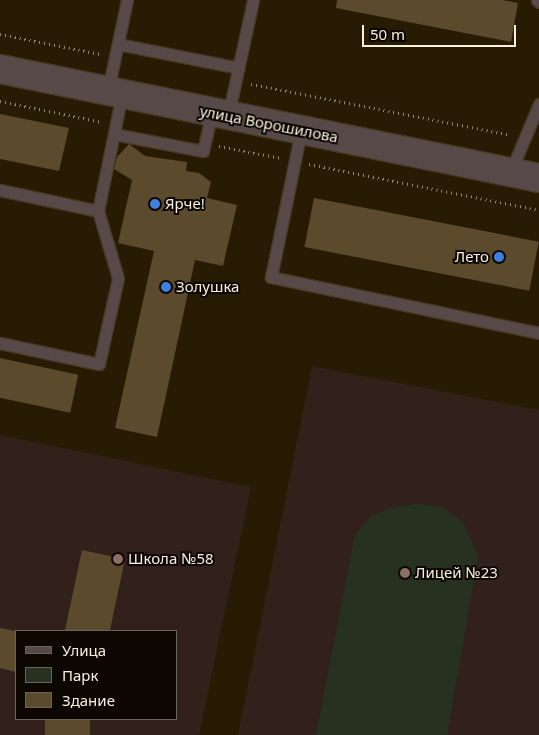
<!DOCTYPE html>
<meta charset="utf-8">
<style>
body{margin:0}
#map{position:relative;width:539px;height:735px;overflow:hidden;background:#281b03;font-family:"Noto Sans",sans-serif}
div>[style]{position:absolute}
.education>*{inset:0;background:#32201b}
.green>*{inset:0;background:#27311f}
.building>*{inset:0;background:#5b4a2b;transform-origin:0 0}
.path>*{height:3px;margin-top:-1.5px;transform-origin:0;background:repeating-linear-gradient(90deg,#938875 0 1px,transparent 0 5px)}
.roads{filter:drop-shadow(1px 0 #453922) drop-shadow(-1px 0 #453922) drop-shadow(0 1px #453922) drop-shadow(0 -1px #453922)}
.service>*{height:11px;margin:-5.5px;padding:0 5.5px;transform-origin:5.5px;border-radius:5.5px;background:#584949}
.tertiary>*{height:28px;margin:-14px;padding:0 14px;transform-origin:14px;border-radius:14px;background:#584949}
.dots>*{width:14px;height:14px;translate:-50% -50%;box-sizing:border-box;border:2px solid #0c0701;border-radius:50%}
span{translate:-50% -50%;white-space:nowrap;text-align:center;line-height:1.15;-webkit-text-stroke:4px #0c0701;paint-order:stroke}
.street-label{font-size:15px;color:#f7efe0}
.poi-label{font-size:15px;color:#f7efe0}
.left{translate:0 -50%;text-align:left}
.right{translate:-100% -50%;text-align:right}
.legend{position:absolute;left:15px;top:630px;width:162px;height:90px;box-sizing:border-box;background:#0c0701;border:1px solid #6a645a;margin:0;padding:6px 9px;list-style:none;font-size:15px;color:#f7efe0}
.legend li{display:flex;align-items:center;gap:10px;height:25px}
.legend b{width:25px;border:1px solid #6a645a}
.scale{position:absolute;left:362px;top:25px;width:154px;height:22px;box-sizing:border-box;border:2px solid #f7efe0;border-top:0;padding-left:6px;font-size:15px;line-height:18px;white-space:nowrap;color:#f7efe0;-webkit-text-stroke:4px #0c0701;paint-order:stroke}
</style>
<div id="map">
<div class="education">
<div style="clip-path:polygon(312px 366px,539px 410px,539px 735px,238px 735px)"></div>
<div style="clip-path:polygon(evenodd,0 435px,251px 487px,199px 735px,0 735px,0 435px,16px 631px,176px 631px,176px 719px,16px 719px,16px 631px)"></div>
</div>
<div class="green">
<div style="clip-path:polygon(417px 504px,444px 507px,464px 524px,478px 557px,447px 735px,316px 735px,355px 535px,372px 516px,391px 508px)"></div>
</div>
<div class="building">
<div style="clip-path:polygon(337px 0,503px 0,518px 3px,511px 42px,336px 8px)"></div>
<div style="clip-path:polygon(0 114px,69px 128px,59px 171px,0 159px)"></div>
<div style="clip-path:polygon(129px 144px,145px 156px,187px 162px,186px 171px,199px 173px,211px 182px,207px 198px,237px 205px,223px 266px,195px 260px,157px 437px,115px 428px,154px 251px,118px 243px,132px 180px,114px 169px,117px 157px)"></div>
<div style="left:314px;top:198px;width:229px;height:50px;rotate:11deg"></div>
<div style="left:0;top:358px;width:80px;height:39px;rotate:12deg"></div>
<div style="left:82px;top:550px;width:44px;height:83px;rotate:12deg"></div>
<div style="clip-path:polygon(0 628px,16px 631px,16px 672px,0 668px)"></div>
<div style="left:45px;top:719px;width:45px;height:16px"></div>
</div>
<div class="path">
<div style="left:0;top:34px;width:102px;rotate:11.3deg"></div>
<div style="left:251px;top:84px;width:264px;rotate:11.1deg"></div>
<div style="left:0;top:101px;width:104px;rotate:11.6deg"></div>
<div style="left:219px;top:146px;width:63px;rotate:11deg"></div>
<div style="left:309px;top:164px;width:235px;rotate:11.3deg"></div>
</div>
<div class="roads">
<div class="service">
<div style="left:537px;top:0;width:3px;rotate:45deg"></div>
<div style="left:118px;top:44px;width:123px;rotate:11.2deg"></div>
<div style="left:108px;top:90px;width:92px;rotate:-78.1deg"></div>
<div style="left:228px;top:116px;width:119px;rotate:-77.8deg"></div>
<div style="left:301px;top:131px;width:149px;rotate:101.6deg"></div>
<div style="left:271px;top:277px;width:274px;rotate:11.8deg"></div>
<div style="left:114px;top:134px;width:91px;rotate:10.8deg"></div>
<div style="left:203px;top:151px;width:39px;rotate:-77deg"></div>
<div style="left:510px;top:173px;width:75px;rotate:-67.2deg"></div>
<div style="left:0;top:190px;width:100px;rotate:12.1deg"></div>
<div style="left:98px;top:211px;width:119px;rotate:-78.4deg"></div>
<div style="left:0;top:343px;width:101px;rotate:12deg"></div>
<div style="left:99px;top:364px;width:88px;rotate:-77.5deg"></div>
<div style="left:118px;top:278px;width:70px;rotate:-106.6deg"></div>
</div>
<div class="tertiary">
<div style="left:0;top:69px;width:550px;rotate:11.43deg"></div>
</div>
</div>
<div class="dots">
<div style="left:155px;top:204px;background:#3f7fe0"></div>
<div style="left:499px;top:257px;background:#3f7fe0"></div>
<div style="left:166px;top:287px;background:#3f7fe0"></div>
<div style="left:118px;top:559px;background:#8d6e63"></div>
<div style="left:405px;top:573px;background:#8d6e63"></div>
</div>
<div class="street-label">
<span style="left:269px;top:124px;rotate:11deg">улица Ворошилова</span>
</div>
<div class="poi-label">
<span class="left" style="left:165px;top:204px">Ярче!</span>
<span class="right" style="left:489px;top:257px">Лето</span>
<span class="left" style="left:176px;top:287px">Золушка</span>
<span class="left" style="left:128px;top:559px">Школа №58</span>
<span class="left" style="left:415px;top:573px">Лицей №23</span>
</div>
<ul class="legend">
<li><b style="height:6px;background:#584949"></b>Улица</li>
<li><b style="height:14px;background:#27311f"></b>Парк</li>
<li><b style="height:14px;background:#5b4a2b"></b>Здание</li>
</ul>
<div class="scale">50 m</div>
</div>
